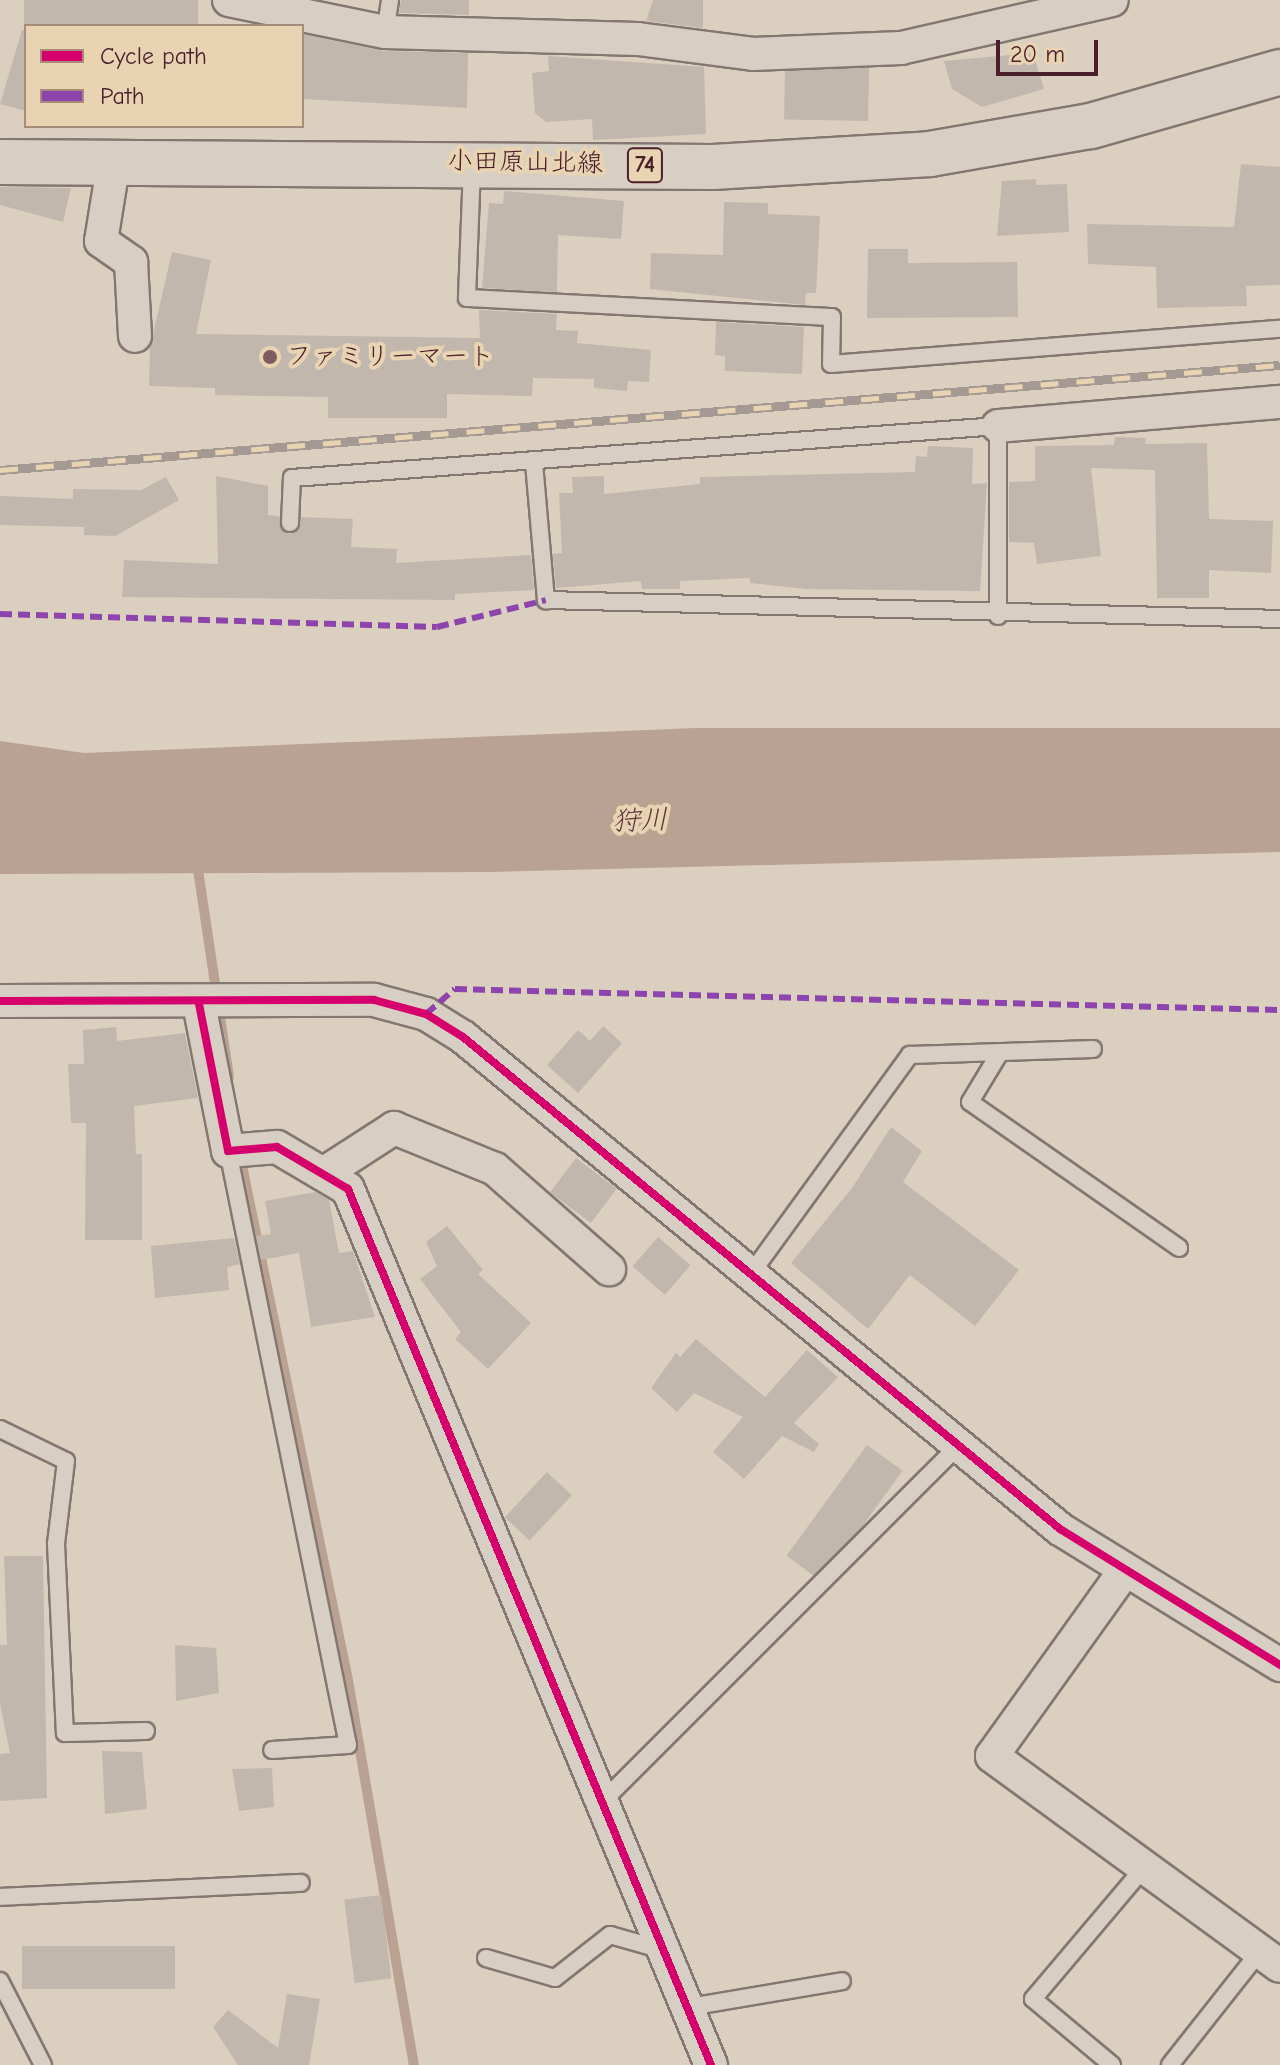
<!DOCTYPE html>
<meta charset="utf-8">
<style>
body{margin:0}
#map{position:relative;width:1280px;height:2065px;overflow:hidden;background:#dbd0bf;font-family:"Comic Neue","Klee One",sans-serif}
div>[style]{position:absolute}
.water>*{inset:0;background:#baa292}
.stream>*{height:10px;margin:-5px;padding:0 5px;transform-origin:5px;border-radius:5px;background:#baa292}
.building>*{inset:0;background:#c1b7ac;transform-origin:0 0}
.roads{filter:drop-shadow(2px 0 #847671) drop-shadow(-2px 0 #847671) drop-shadow(0 2px #847671) drop-shadow(0 -2px #847671)}
.service>*{height:16px;margin:-8px;padding:0 8px;transform-origin:8px;border-radius:8px;background:#d7cfc3}
.minor>*{height:32px;margin:-16px;padding:0 16px;transform-origin:16px;border-radius:16px;background:#d7cfc3}
.primary>*{height:44px;margin:-22px;padding:0 22px;transform-origin:22px;border-radius:22px;background:#d7cfc3}
.rail>*{height:9px;margin-top:-4.5px;transform-origin:0;background:repeating-linear-gradient(90deg,#e8d3b2 0 18px,#a49a93 0 36px);box-sizing:border-box;border-block:2px solid #a49a93}
.quiet>*{height:6px;margin-top:-3px;transform-origin:0;background:repeating-linear-gradient(90deg,#8e44ad 0 12px,transparent 0 18px)}
.cycleway>*{height:8px;margin:-4px;padding:0 4px;transform-origin:4px;border-radius:4px;background:#d6006c}
.dots>*{width:22px;height:22px;translate:-50% -50%;box-sizing:border-box;border:4px solid #e8d3b2;border-radius:50%}
span{translate:-50% -50%;white-space:nowrap;text-align:center;line-height:1.15;-webkit-text-stroke:8px #e8d3b2;paint-order:stroke}
.shield-label span{padding:2px 6px;background:#e8d3b2;border:2px solid;border-radius:6px;-webkit-text-stroke-width:0}
.shield-label{font-size:24px;color:#4a1f2b;font-weight:700}
.street-label{font-size:26px;color:#4a1f2b}
.poi-label{font-size:26px;color:#4a1f2b}
.left{translate:0 -50%;text-align:left}
.water-label{font-size:28px;color:#5e353c;font-style:italic}
.legend{position:absolute;left:24px;top:24px;width:280px;height:104px;box-sizing:border-box;background:#e8d3b2;border:2px solid #a98b7c;margin:0;padding:10px 14px;list-style:none;font-size:24px;color:#4a1f2b}
.legend li{display:flex;align-items:center;gap:16px;height:40px}
.legend b{width:40px;border:2px solid #a98b7c}
.scale{position:absolute;left:996px;top:40px;width:102px;height:36px;box-sizing:border-box;border:4px solid #4a1f2b;border-top:0;padding-left:10px;font-size:24px;line-height:28px;white-space:nowrap;color:#4a1f2b;-webkit-text-stroke:6px #e8d3b2;paint-order:stroke}
</style>
<div id="map">
<div class="water">
<div style="clip-path:polygon(695px 728px,1280px 728px,1280px 852px,492px 872px,0 874px,0 741px,84px 753px)"></div>
</div>
<div class="stream">
<div style="left:197px;top:863px;width:216px;rotate:81.5deg"></div>
<div style="left:240px;top:1156px;width:535px;rotate:78.35deg"></div>
<div style="left:348px;top:1680px;width:391px;rotate:80.3deg"></div>
</div>
<div class="building">
<div style="left:24px;top:0;width:174px;height:27px"></div>
<div style="clip-path:polygon(401px 0,469px 0,469px 15px,399px 13px)"></div>
<div style="clip-path:polygon(653px 0,703px 0,703px 28px,646px 21px)"></div>
<div style="clip-path:polygon(22px 30px,26px 30px,26px 111px,0 104px)"></div>
<div style="clip-path:polygon(302px 34px,384px 51px,468px 53px,467px 108px,302px 99px)"></div>
<div style="clip-path:polygon(1033px 53px,1044px 89px,982px 107px,952px 89px,944px 61px)"></div>
<div style="clip-path:polygon(548px 56px,704px 67px,706px 134px,593px 140px,592px 119px,546px 122px,535px 113px,532px 73px,549px 71px)"></div>
<div style="left:869px;top:68px;width:53px;height:84px;rotate:91deg"></div>
<div style="clip-path:polygon(1241px 164px,1280px 167px,1280px 285px,1246px 286px,1247px 306px,1157px 308px,1156px 267px,1088px 264px,1087px 224px,1234px 227px)"></div>
<div style="clip-path:polygon(1036px 179px,1036px 185px,1067px 184px,1069px 232px,997px 236px,1002px 181px)"></div>
<div style="clip-path:polygon(0 187px,71px 188px,63px 222px,0 205px)"></div>
<div style="clip-path:polygon(504px 191px,624px 201px,621px 239px,558px 235px,557px 292px,482px 288px,489px 203px,503px 204px)"></div>
<div style="clip-path:polygon(724px 202px,768px 203px,768px 214px,820px 216px,816px 293px,806px 293px,805px 305px,650px 289px,651px 253px,723px 255px)"></div>
<div style="clip-path:polygon(868px 249px,908px 249px,908px 263px,1017px 262px,1018px 317px,867px 318px)"></div>
<div style="clip-path:polygon(172px 252px,211px 260px,196px 334px,480px 338px,479px 310px,557px 314px,556px 330px,578px 331px,577px 343px,651px 350px,649px 382px,628px 381px,627px 391px,594px 388px,594px 379px,533px 378px,532px 396px,447px 394px,447px 418px,328px 418px,328px 397px,215px 395px,215px 388px,149px 386px,150px 347px)"></div>
<div style="clip-path:polygon(716px 322px,804px 327px,802px 374px,725px 371px,725px 356px,715px 355px)"></div>
<div style="clip-path:polygon(1115px 437px,1146px 438px,1145px 444px,1207px 443px,1209px 519px,1273px 521px,1271px 573px,1209px 570px,1209px 598px,1157px 598px,1155px 470px,1091px 468px,1101px 556px,1037px 564px,1034px 543px,1009px 542px,1009px 482px,1035px 481px,1035px 446px,1114px 445px)"></div>
<div style="clip-path:polygon(928px 446px,973px 448px,972px 484px,987px 483px,980px 591px,807px 589px,750px 583px,750px 578px,680px 581px,680px 589px,642px 589px,641px 581px,556px 588px,553px 554px,562px 553px,559px 493px,573px 493px,572px 477px,604px 476px,604px 494px,700px 484px,700px 477px,915px 472px,916px 456px,927px 457px)"></div>
<div style="clip-path:polygon(216px 476px,268px 486px,268px 515px,279px 516px,289px 534px,299px 530px,301px 517px,353px 519px,351px 547px,397px 549px,396px 563px,531px 555px,534px 590px,455px 594px,455px 600px,122px 597px,124px 560px,218px 564px)"></div>
<div style="clip-path:polygon(166px 477px,179px 500px,115px 536px,84px 535px,84px 527px,0 525px,0 496px,73px 499px,73px 489px,141px 490px)"></div>
<div style="clip-path:polygon(603px 1026px,622px 1043px,578px 1093px,547px 1065px,578px 1030px,590px 1041px)"></div>
<div style="clip-path:polygon(116px 1027px,117px 1041px,185px 1033px,198px 1098px,134px 1106px,136px 1154px,142px 1154px,142px 1240px,85px 1240px,86px 1123px,71px 1123px,68px 1064px,84px 1064px,83px 1030px)"></div>
<div style="clip-path:polygon(891px 1127px,922px 1151px,903px 1182px,1019px 1270px,975px 1326px,910px 1275px,868px 1329px,791px 1263px,852px 1188px)"></div>
<div style="left:576px;top:1158px;width:51px;height:43px;rotate:37deg"></div>
<div style="clip-path:polygon(315px 1192px,329px 1200px,339px 1253px,353px 1251px,375px 1317px,311px 1327px,299px 1253px,261px 1260px,256px 1236px,271px 1234px,265px 1201px)"></div>
<div style="clip-path:polygon(447px 1226px,483px 1270px,478px 1274px,531px 1323px,488px 1369px,455px 1339px,461px 1332px,420px 1279px,437px 1266px,426px 1242px)"></div>
<div style="left:658px;top:1237px;width:43px;height:39px;rotate:41deg"></div>
<div style="clip-path:polygon(234px 1238px,240px 1264px,227px 1267px,229px 1290px,155px 1298px,151px 1246px)"></div>
<div style="clip-path:polygon(696px 1339px,765px 1397px,807px 1350px,838px 1377px,794px 1423px,819px 1444px,814px 1452px,782px 1436px,744px 1479px,713px 1452px,743px 1417px,694px 1393px,677px 1412px,651px 1388px,676px 1353px,680px 1357px)"></div>
<div style="left:867px;top:1445px;width:44px;height:137px;rotate:36deg"></div>
<div style="left:547px;top:1472px;width:34px;height:62px;rotate:43deg"></div>
<div style="clip-path:polygon(4px 1556px,43px 1556px,47px 1798px,0 1801px,0 1754px,10px 1753px,0 1704px,0 1645px,7px 1645px)"></div>
<div style="clip-path:polygon(175px 1645px,216px 1648px,219px 1693px,176px 1701px)"></div>
<div style="clip-path:polygon(102px 1751px,142px 1752px,147px 1809px,105px 1814px)"></div>
<div style="clip-path:polygon(272px 1768px,274px 1807px,239px 1811px,232px 1769px)"></div>
<div style="left:381px;top:1895px;width:84px;height:37px;rotate:83deg"></div>
<div style="left:175px;top:1946px;width:43px;height:153px;rotate:90deg"></div>
<div style="clip-path:polygon(287px 1994px,320px 1999px,309px 2065px,238px 2065px,213px 2027px,228px 2010px,278px 2048px)"></div>
</div>
<div class="roads">
<div class="service">
<div style="left:385px;top:32px;width:32px;rotate:-81deg"></div>
<div style="left:472px;top:167px;width:131px;rotate:92.2deg"></div>
<div style="left:467px;top:298px;width:365px;rotate:3deg"></div>
<div style="left:832px;top:317px;width:47px;rotate:91.2deg"></div>
<div style="left:831px;top:364px;width:450px;rotate:-4.5deg"></div>
<div style="left:534px;top:463px;width:138px;rotate:85deg"></div>
<div style="left:546px;top:600px;width:734px;rotate:1.48deg"></div>
<div style="left:290px;top:523px;width:45px;rotate:-87.5deg"></div>
<div style="left:292px;top:478px;width:708px;rotate:-4.21deg"></div>
<div style="left:998px;top:426px;width:190px;rotate:90deg"></div>
<div style="left:999px;top:1054px;width:56px;rotate:121.1deg"></div>
<div style="left:970px;top:1102px;width:255px;rotate:34.9deg"></div>
<div style="left:228px;top:1151px;width:606px;rotate:78.58deg"></div>
<div style="left:348px;top:1745px;width:76px;rotate:176.2deg"></div>
<div style="left:750px;top:1275px;width:272px;rotate:-54deg"></div>
<div style="left:910px;top:1055px;width:183px;rotate:-1.9deg"></div>
<div style="left:0;top:1429px;width:73px;rotate:25.9deg"></div>
<div style="left:66px;top:1461px;width:84px;rotate:96.9deg"></div>
<div style="left:56px;top:1544px;width:189px;rotate:87.3deg"></div>
<div style="left:65px;top:1733px;width:81px;rotate:-1.4deg"></div>
<div style="left:605px;top:1799px;width:496px;rotate:-45deg"></div>
<div style="left:0;top:1897px;width:301px;rotate:-2.7deg"></div>
<div style="left:486px;top:1958px;width:72px;rotate:16.2deg"></div>
<div style="left:555px;top:1978px;width:70px;rotate:-38deg"></div>
<div style="left:610px;top:1935px;width:55px;rotate:15.8deg"></div>
<div style="left:0;top:1981px;width:94px;rotate:62.9deg"></div>
<div style="left:689px;top:2007px;width:155px;rotate:-9.6deg"></div>
<div style="left:1112px;top:2065px;width:103px;rotate:-140.1deg"></div>
<div style="left:1033px;top:1999px;width:170px;rotate:-49.8deg"></div>
<div style="left:1170px;top:2065px;width:145px;rotate:-51.7deg"></div>
</div>
<div class="minor">
<div style="left:229px;top:0;width:159px;rotate:11.6deg"></div>
<div style="left:385px;top:32px;width:253px;rotate:1.6deg"></div>
<div style="left:638px;top:39px;width:116px;rotate:7.4deg"></div>
<div style="left:753px;top:54px;width:148px;rotate:-2.3deg"></div>
<div style="left:901px;top:48px;width:216px;rotate:-12.8deg"></div>
<div style="left:114px;top:161px;width:81px;rotate:99.2deg"></div>
<div style="left:101px;top:241px;width:37px;rotate:35deg"></div>
<div style="left:131px;top:262px;width:74px;rotate:86.9deg"></div>
<div style="left:998px;top:426px;width:283px;rotate:-4.9deg"></div>
<div style="left:0;top:1001px;width:374px;rotate:-0.2deg"></div>
<div style="left:374px;top:1000px;width:54px;rotate:15.1deg"></div>
<div style="left:426px;top:1014px;width:44px;rotate:31.9deg"></div>
<div style="left:463px;top:1037px;width:774px;rotate:39.49deg"></div>
<div style="left:1060px;top:1529px;width:259px;rotate:31.7deg"></div>
<div style="left:199px;top:1004px;width:150px;rotate:78.8deg"></div>
<div style="left:228px;top:1151px;width:49px;rotate:-4.7deg"></div>
<div style="left:277px;top:1147px;width:82px;rotate:30.6deg"></div>
<div style="left:348px;top:1189px;width:948px;rotate:67.49deg"></div>
<div style="left:323px;top:1174px;width:85px;rotate:-32.9deg"></div>
<div style="left:394px;top:1128px;width:109px;rotate:22.1deg"></div>
<div style="left:495px;top:1169px;width:152px;rotate:41.3deg"></div>
<div style="left:1123px;top:1573px;width:225px;rotate:125.6deg"></div>
<div style="left:992px;top:1756px;width:356px;rotate:36.1deg"></div>
</div>
<div class="primary">
<div style="left:0;top:162px;width:713px;rotate:0.4deg"></div>
<div style="left:713px;top:167px;width:217px;rotate:-3.4deg"></div>
<div style="left:930px;top:154px;width:163px;rotate:-9.9deg"></div>
<div style="left:1091px;top:126px;width:197px;rotate:-15.9deg"></div>
</div>
</div>
<div class="rail">
<div style="left:0;top:470px;width:1284px;rotate:-4.69deg"></div>
</div>
<div class="quiet">
<div style="left:0;top:614px;width:437px;rotate:1.7deg"></div>
<div style="left:437px;top:627px;width:112px;rotate:-13.9deg"></div>
<div style="left:426px;top:1014px;width:38px;rotate:-41deg"></div>
<div style="left:455px;top:989px;width:825px;rotate:1.46deg"></div>
</div>
<div class="cycleway">
<div style="left:0;top:1001px;width:374px;rotate:-0.2deg"></div>
<div style="left:374px;top:1000px;width:54px;rotate:15.1deg"></div>
<div style="left:426px;top:1014px;width:44px;rotate:31.9deg"></div>
<div style="left:463px;top:1037px;width:774px;rotate:39.49deg"></div>
<div style="left:1060px;top:1529px;width:259px;rotate:31.7deg"></div>
<div style="left:199px;top:1004px;width:150px;rotate:78.8deg"></div>
<div style="left:228px;top:1151px;width:49px;rotate:-4.7deg"></div>
<div style="left:277px;top:1147px;width:82px;rotate:30.6deg"></div>
<div style="left:348px;top:1189px;width:948px;rotate:67.49deg"></div>
</div>
<div class="dots">
<div style="left:270px;top:357px;background:#7d5d5f"></div>
</div>
<div class="shield-label">
<span style="left:645px;top:165px">74</span>
</div>
<div class="street-label">
<span style="left:525px;top:163px;rotate:1deg">小田原山北線</span>
</div>
<div class="poi-label">
<span class="left" style="left:286px;top:357px">ファミリーマート</span>
</div>
<div class="water-label">
<span style="left:640px;top:820px;rotate:-2deg">狩川</span>
</div>
<ul class="legend">
<li><b style="height:10px;background:#d6006c"></b>Cycle path</li>
<li><b style="height:10px;background:#8e44ad"></b>Path</li>
</ul>
<div class="scale">20 m</div>
</div>
